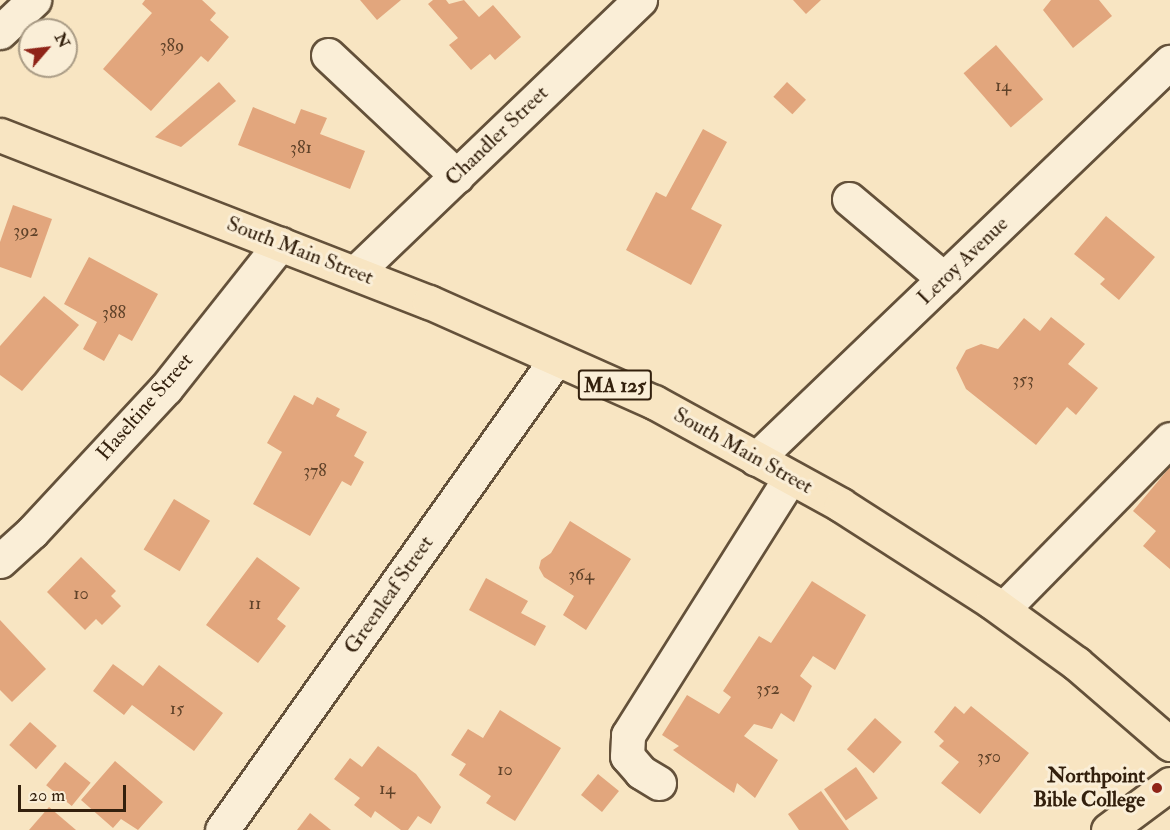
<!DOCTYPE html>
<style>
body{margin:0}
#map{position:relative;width:1170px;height:830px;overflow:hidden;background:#f8e5c2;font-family:"IM FELL Double Pica",serif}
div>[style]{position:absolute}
.building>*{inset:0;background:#e2a67d;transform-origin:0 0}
.roads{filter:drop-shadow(2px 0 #64513a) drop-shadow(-2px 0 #64513a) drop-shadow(0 2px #64513a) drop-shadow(0 -2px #64513a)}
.minor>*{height:33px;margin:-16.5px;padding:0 16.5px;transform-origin:16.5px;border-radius:16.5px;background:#faeed7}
.major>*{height:33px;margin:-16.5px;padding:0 16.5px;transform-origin:16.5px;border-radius:16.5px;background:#f8e5c2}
.dots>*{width:16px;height:16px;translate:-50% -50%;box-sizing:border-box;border:3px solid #faeed7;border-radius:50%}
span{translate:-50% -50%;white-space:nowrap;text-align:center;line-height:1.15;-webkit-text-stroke:6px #faeed7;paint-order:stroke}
.number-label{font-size:18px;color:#5f4229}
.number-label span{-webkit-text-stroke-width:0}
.shield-label span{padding:2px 4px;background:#faeed7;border:2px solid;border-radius:4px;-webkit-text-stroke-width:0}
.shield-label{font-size:20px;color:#33200d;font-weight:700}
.street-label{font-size:21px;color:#33200d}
.poi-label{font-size:21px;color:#33200d;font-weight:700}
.right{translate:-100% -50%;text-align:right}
.north{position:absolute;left:18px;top:18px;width:60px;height:60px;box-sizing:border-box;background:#faeed7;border:2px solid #aa9c86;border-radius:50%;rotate:62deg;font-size:16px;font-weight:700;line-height:24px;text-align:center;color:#33200d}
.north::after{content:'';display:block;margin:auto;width:21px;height:27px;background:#8f2418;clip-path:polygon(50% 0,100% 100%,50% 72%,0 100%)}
.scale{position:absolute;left:18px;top:785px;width:108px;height:27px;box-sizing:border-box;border:3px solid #33200d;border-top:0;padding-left:8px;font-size:18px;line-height:21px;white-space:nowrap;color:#33200d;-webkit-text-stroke:4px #faeed7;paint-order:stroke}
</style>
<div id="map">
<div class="building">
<div style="clip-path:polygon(145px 0,202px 0,216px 13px,210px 20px,229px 37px,208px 62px,201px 56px,151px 111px,103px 69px,152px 13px,142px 4px)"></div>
<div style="clip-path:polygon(360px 0,401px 0,377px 20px)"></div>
<div style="clip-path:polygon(433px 0,446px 0,449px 4px,464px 0,479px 17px,493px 5px,521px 37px,495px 60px,490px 54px,471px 70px,449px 45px,458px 38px,428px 4px)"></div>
<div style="clip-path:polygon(793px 0,821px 0,806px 14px)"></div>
<div style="clip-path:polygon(1051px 0,1099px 0,1112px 16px,1073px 48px,1043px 10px)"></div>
<div style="left:996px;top:45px;width:72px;height:43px;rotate:49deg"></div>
<div style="clip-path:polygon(219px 82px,236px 101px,181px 147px,155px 137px)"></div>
<div style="left:787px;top:82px;width:26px;height:20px;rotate:43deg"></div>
<div style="clip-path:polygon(253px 107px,295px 124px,301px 109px,327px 118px,320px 134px,365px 151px,350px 189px,238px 145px)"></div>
<div style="clip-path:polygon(703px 129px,727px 142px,691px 209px,722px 225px,691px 285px,626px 250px,656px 192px,666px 197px)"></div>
<div style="clip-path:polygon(13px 205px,52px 219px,31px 278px,0 267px,0 242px)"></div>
<div style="clip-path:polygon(1106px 216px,1155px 257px,1119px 300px,1100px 284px,1105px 279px,1074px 254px)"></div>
<div style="clip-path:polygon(89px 257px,158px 294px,132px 341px,119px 334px,104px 361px,83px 349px,97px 322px,64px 304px)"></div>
<div style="clip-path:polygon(44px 296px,79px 325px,22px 391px,0 375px,0 346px)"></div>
<div style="clip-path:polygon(1051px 317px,1085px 344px,1068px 364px,1098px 388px,1076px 415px,1067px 407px,1036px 445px,966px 389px,956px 368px,966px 350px,981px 344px,998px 349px,1024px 318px,1040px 331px)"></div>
<div style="clip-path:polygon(294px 395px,313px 405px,317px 397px,340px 409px,336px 416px,367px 432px,354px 456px,364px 462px,351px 486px,342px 481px,310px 536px,253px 504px,282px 452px,267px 443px)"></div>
<div style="clip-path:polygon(1170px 467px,1170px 569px,1143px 546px,1156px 531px,1133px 511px)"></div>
<div style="left:174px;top:499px;width:42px;height:59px;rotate:31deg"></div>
<div style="clip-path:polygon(570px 521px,631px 559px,586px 630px,563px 615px,574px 596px,544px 577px,539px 568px,541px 560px,551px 553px)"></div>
<div style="clip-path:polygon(81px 557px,116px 591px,111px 596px,121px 606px,102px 625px,96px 619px,85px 630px,47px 592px)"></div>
<div style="clip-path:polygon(257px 557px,300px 588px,277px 619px,286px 626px,258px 663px,206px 625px)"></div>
<div style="clip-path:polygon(486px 578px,528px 601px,521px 613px,546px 626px,535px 646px,469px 610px)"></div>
<div style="clip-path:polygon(812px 581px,866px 615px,835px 670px,813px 656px,800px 676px,812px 686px,794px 722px,781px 713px,772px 729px,754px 724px,744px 736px,778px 760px,755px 798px,737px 783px,734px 793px,673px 750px,679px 746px,662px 735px,687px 695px,719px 714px,731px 697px,723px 691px,759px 636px,771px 643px)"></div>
<div style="clip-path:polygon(0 620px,46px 669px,12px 702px,0 690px)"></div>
<div style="clip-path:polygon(113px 664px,143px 686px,159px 665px,223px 713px,194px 751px,132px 705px,124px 715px,93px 691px)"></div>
<div style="clip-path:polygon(955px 706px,964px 714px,971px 706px,1029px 753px,980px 814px,941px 783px,959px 762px,939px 746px,944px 741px,934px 732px)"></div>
<div style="clip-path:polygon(500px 710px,561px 748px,515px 821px,486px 803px,491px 796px,459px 775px,466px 764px,451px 755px,468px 729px,483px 738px)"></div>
<div style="left:875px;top:718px;width:36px;height:42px;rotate:42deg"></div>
<div style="left:30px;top:722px;width:36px;height:31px;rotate:42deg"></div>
<div style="clip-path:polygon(378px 746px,416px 774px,441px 807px,431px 824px,418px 816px,408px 830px,401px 830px,375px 811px,371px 818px,354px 805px,360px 798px,334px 779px,350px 758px,362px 767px)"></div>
<div style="clip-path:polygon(115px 761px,163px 802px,138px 830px,121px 819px,113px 828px,81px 800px)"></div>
<div style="left:65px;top:762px;width:33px;height:30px;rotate:39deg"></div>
<div style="left:856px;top:767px;width:38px;height:39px;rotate:55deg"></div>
<div style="left:598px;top:774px;width:27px;height:27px;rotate:39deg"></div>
<div style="clip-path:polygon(821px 791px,849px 830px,799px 830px,788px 814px)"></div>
<div style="clip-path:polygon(49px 807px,76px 830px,29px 830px)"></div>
<div style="clip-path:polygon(310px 813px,331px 830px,297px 830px)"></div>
</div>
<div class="roads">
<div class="minor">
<div style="left:0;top:32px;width:47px;rotate:-43.3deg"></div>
<div style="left:328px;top:55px;width:177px;rotate:43.2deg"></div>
<div style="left:849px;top:199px;width:124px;rotate:40.1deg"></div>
<div style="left:355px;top:273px;width:395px;rotate:-43.8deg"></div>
<div style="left:756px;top:459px;width:574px;rotate:-43.8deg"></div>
<div style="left:0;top:561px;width:43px;rotate:-42.2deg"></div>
<div style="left:32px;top:532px;width:197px;rotate:-47.1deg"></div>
<div style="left:166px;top:388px;width:184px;rotate:-51.6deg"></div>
<div style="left:1003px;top:609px;width:238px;rotate:-45.5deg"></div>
<div style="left:659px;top:783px;width:21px;rotate:-149deg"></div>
<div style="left:641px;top:772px;width:21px;rotate:-131deg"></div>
<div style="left:627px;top:756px;width:21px;rotate:-87deg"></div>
<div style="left:628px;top:735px;width:304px;rotate:-57.8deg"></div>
<div style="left:222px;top:830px;width:577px;rotate:-54.66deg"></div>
</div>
<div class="major">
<div style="left:0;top:135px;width:460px;rotate:21.3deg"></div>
<div style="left:429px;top:302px;width:246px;rotate:24deg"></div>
<div style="left:654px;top:402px;width:213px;rotate:28.8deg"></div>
<div style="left:841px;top:505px;width:179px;rotate:32.7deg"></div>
<div style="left:992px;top:602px;width:104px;rotate:36deg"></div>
<div style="left:1076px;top:663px;width:124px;rotate:40.8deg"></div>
<div style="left:1108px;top:830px;width:77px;rotate:-36.6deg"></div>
</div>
</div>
<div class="dots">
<div style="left:1157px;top:788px;background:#8f2418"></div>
</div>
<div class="number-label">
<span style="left:172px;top:46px">389</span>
<span style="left:1003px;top:86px">14</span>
<span style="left:301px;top:148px">381</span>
<span style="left:26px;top:231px">392</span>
<span style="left:114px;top:313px">388</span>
<span style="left:1023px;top:380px">353</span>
<span style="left:315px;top:471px">378</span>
<span style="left:581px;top:575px">364</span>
<span style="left:81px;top:594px">10</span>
<span style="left:255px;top:604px">11</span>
<span style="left:768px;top:689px">352</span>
<span style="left:177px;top:709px">15</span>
<span style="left:989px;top:757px">350</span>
<span style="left:505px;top:770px">10</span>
<span style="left:387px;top:789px">14</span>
</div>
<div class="shield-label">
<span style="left:615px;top:385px">MA 125</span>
</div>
<div class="street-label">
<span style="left:497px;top:136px;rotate:-44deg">Chandler Street</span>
<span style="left:300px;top:251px;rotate:21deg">South Main Street</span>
<span style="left:963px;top:261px;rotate:-44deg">Leroy Avenue</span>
<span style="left:145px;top:407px;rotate:-49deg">Haseltine Street</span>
<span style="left:743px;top:451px;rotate:29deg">South Main Street</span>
<span style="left:389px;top:595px;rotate:-55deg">Greenleaf Street</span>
</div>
<div class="poi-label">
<span class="right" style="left:1145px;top:788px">Northpoint<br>Bible College</span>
</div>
<div class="north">N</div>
<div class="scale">20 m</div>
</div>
